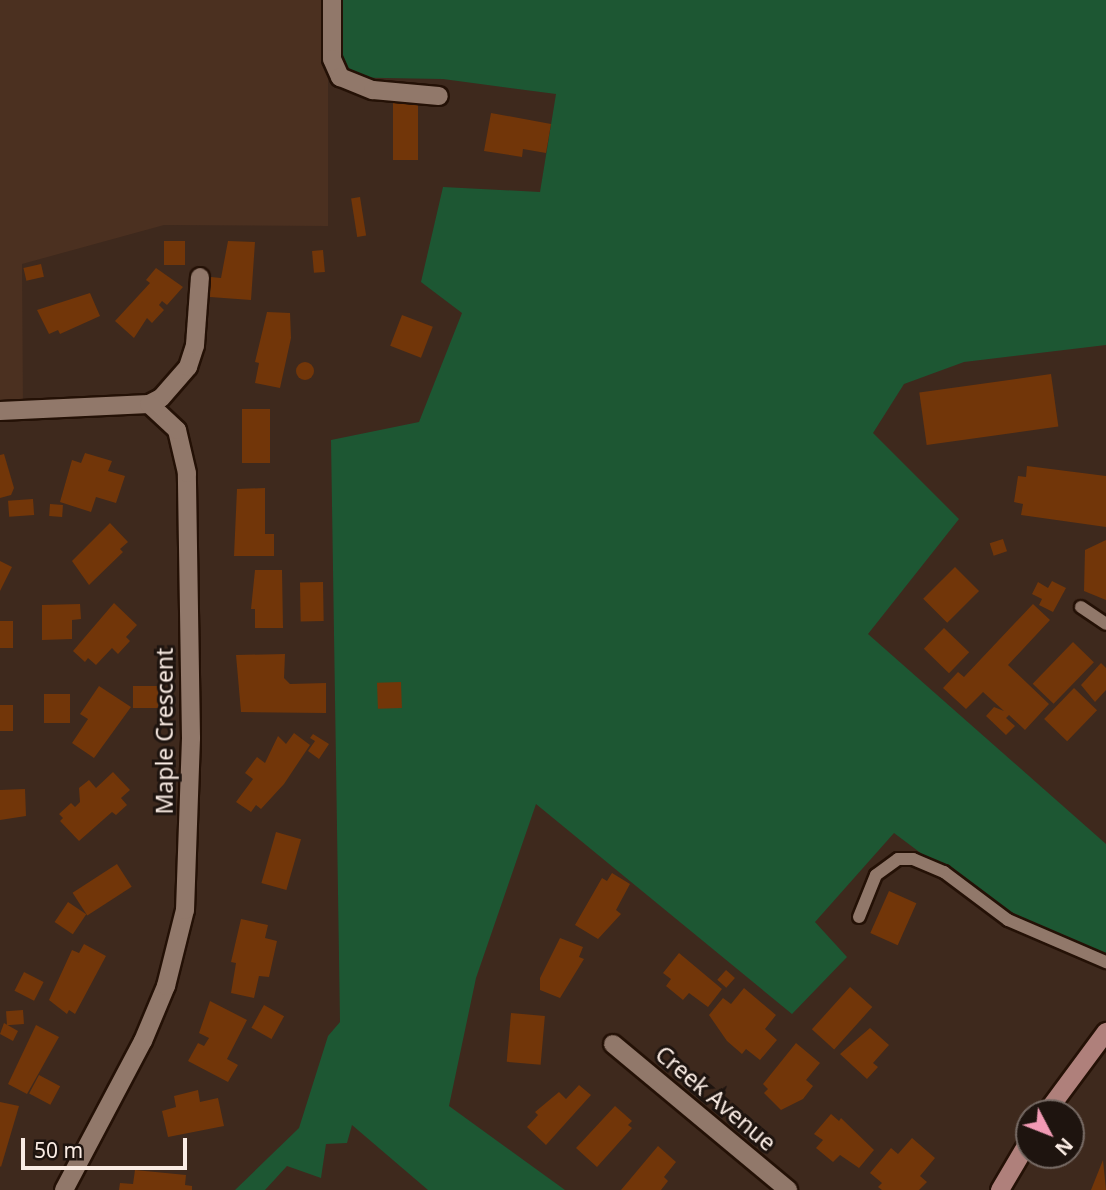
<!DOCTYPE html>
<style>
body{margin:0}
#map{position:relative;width:1106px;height:1190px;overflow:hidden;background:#3e291d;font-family:"Noto Sans",sans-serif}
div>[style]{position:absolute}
.built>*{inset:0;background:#4b3020}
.green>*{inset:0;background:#1d5733}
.building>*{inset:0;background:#723609;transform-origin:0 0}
.round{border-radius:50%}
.roads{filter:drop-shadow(2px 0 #241106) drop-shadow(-2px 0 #241106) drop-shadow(0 2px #241106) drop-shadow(0 -2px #241106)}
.lane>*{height:12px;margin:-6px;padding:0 6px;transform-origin:6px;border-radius:6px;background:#91786a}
.street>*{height:18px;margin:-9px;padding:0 9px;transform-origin:9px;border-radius:9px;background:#91786a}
.secondary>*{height:18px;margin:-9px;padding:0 9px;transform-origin:9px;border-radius:9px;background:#af807b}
span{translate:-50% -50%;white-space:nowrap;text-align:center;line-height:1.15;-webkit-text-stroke:6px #1e140f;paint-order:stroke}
.street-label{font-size:23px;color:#faece4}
.north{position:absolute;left:1015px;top:1099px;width:70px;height:70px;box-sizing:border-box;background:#1e140f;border:2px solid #766a64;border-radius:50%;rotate:132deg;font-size:19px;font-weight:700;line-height:28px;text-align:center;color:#faece4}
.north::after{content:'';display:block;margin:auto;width:24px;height:32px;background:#f19ab4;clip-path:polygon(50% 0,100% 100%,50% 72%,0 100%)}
.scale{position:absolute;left:21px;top:1138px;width:166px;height:32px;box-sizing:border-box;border:4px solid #faece4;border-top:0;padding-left:9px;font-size:21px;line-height:24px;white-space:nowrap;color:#faece4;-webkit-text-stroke:5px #1e140f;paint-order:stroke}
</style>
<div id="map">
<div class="built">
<div style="clip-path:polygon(0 0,328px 0,328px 226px,164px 225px,22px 264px,23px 408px,0 408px)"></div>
</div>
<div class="green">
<div style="clip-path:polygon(328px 0,1106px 0,1106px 345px,964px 362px,904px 384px,873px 433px,959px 519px,868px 634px,1106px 844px,1106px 956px,1006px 917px,894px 833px,815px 922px,847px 957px,792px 1014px,536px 804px,476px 978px,449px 1106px,565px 1190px,428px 1190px,352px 1125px,347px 1143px,326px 1144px,321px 1178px,287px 1166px,265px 1190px,235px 1190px,299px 1128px,328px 1036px,340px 1022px,331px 440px,419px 422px,462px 313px,421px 282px,443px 187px,540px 192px,556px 94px,443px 79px,328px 77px)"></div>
</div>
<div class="building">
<div style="left:393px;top:103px;width:25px;height:57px"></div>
<div style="clip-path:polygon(491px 113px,551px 124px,546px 153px,523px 149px,522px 157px,484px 151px)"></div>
<div style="left:360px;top:197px;width:39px;height:9px;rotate:81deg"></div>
<div style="left:164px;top:241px;width:21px;height:24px"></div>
<div style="clip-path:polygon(228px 241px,255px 242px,251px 300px,210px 297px,211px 277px,221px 278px)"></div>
<div style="left:323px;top:250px;width:22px;height:11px;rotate:85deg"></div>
<div style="left:41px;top:264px;width:13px;height:18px;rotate:77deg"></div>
<div style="clip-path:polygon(156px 268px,183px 287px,167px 305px,162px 301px,159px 305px,164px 310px,152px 323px,147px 318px,134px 338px,115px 321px,150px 283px,146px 280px)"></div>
<div style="clip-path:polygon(90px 293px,100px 316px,60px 334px,58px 330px,49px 334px,37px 310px)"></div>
<div style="clip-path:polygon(267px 312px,290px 313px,291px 338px,280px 388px,255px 383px,259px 363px,255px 362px)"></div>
<div style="left:402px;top:315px;width:33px;height:33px;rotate:21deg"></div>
<div class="round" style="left:296px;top:362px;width:18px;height:18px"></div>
<div style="left:1051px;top:374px;width:53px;height:133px;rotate:82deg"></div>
<div style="left:242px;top:409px;width:28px;height:54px"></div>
<div style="clip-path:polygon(85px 453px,112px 461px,108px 471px,125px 476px,116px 503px,96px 497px,91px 512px,60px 502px,72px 460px,81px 463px)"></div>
<div style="clip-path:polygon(4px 454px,14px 488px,11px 495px,0 498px,0 455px)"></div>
<div style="clip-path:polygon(1027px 466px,1106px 476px,1106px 527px,1021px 515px,1023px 504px,1014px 502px,1018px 476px,1026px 477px)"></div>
<div style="clip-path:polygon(265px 488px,265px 534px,274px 534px,274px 556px,234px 556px,237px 489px)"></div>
<div style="left:33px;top:499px;width:16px;height:25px;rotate:86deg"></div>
<div style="left:50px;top:504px;width:13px;height:12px;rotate:4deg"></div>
<div style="clip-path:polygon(110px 523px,128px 542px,120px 549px,123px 552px,89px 585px,72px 561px)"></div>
<div style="left:1003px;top:539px;width:13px;height:14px;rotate:72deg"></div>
<div style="clip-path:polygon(1106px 540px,1106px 600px,1084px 591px,1085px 550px)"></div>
<div style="clip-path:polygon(0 561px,12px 567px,0 591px)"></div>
<div style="left:955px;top:567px;width:34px;height:45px;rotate:45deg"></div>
<div style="clip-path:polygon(255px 570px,282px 570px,283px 628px,255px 628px,255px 609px,251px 609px)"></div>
<div style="clip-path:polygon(1052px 581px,1066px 588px,1053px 612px,1039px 605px,1042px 599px,1032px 594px,1038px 582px,1048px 588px)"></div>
<div style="left:323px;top:582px;width:39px;height:23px;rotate:89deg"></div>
<div style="clip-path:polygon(114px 603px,137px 625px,126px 637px,130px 641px,118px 654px,112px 648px,96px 665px,88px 658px,85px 662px,73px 651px)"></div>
<div style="clip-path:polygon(80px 604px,81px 619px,72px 620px,72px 639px,42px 640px,42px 605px)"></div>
<div style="clip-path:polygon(1033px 604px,1050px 620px,1008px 665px,1049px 704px,1025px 730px,1009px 715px,1006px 718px,1015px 726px,1006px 735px,986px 716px,994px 707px,1004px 711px,983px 692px,966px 709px,943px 688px,958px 672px,964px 677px)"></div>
<div style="left:0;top:621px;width:13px;height:27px"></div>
<div style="left:944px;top:628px;width:35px;height:29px;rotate:44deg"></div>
<div style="left:1073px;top:642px;width:29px;height:58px;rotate:44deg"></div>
<div style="clip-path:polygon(285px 654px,284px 678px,290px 684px,326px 683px,326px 713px,241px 712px,236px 655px)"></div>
<div style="clip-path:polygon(1101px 663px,1106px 668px,1106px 690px,1095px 702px,1081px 685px)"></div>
<div style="left:401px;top:682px;width:26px;height:24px;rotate:88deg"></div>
<div style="clip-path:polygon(99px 686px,131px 707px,94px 758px,72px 743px,88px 719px,80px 714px)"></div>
<div style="left:133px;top:686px;width:25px;height:22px"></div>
<div style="left:1074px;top:688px;width:32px;height:43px;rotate:44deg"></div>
<div style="left:70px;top:694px;width:29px;height:26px;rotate:90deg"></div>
<div style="left:0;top:705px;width:13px;height:26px"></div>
<div style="clip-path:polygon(294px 733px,310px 745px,284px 784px,261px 809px,256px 805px,251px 812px,236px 802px,253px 779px,245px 773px,257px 757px,265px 763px,278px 736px,286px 744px)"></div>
<div style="clip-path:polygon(313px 734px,329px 744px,319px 759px,308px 751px,315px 741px,310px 738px)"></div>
<div style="clip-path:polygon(113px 772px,130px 790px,121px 798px,127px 805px,116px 815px,112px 812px,79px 841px,60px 821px,63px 818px,59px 814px,71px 803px,75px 807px,80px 802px,79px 788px,89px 780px,96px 788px)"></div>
<div style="clip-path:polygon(25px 789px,26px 816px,0 820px,0 790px)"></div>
<div style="left:276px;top:832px;width:26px;height:53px;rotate:16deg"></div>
<div style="left:117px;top:864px;width:27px;height:53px;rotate:57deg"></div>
<div style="clip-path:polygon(612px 873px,630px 884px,616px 910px,621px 914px,598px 939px,575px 925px,602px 878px,607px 881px)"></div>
<div style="left:889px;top:891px;width:30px;height:46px;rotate:24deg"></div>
<div style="left:68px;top:902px;width:22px;height:24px;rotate:34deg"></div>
<div style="clip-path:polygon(241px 919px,268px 925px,265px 938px,277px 941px,269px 977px,259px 976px,254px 998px,231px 993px,236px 963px,231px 962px)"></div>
<div style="clip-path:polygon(560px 938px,583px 947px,579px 957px,584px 959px,560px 998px,540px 990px,540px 978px)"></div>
<div style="clip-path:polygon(84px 944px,106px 956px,75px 1014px,69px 1010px,67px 1014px,49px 1000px,72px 950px,79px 953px)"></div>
<div style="clip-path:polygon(679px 953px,722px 989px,708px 1007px,689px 993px,683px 1000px,666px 986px,671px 979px,663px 973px)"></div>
<div style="left:726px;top:970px;width:12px;height:13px;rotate:42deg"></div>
<div style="left:24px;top:972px;width:22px;height:21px;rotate:27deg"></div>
<div style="left:850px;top:987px;width:30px;height:57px;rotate:42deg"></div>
<div style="clip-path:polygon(744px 988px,776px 1015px,765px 1029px,777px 1040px,760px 1060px,746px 1049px,742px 1054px,727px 1041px,709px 1015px,723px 998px,731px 1004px)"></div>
<div style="clip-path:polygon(210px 1001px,247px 1020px,227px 1059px,238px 1065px,228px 1082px,188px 1061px,198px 1043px,204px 1046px,209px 1038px,199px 1033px)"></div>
<div style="left:264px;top:1005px;width:23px;height:26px;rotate:29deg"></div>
<div style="left:23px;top:1010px;width:14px;height:17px;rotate:86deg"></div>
<div style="left:511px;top:1013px;width:34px;height:49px;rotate:5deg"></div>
<div style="clip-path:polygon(4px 1023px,18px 1031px,13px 1041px,0 1034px)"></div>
<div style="clip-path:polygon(36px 1025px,59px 1037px,27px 1094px,8px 1084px)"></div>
<div style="clip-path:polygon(870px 1028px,889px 1045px,873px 1063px,878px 1067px,867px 1079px,840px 1054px)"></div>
<div style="clip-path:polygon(796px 1043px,820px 1063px,806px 1080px,813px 1086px,803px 1099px,781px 1110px,764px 1093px,768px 1089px,763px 1084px)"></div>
<div style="left:39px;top:1075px;width:24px;height:21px;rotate:28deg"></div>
<div style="clip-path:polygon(579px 1085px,591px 1095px,546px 1145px,527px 1127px,538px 1115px,535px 1112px,559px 1092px,566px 1099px)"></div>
<div style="clip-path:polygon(198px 1090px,200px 1102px,218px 1098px,224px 1126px,168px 1137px,162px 1111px,176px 1107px,174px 1096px)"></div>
<div style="clip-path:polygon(0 1102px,19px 1106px,1px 1167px,0 1166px)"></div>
<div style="clip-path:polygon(615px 1106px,632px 1121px,628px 1125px,632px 1128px,597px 1167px,576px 1148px)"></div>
<div style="clip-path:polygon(831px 1114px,839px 1121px,841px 1118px,874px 1150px,859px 1168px,840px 1155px,833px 1162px,816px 1148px,823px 1140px,814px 1134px)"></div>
<div style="clip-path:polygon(912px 1138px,935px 1158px,920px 1176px,927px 1182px,919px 1190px,882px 1190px,878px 1187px,882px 1183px,870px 1173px,891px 1148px,898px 1154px)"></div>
<div style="clip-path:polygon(658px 1146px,676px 1162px,664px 1177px,668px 1181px,661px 1190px,621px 1190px)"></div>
<div style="clip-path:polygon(1103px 1160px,1106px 1190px,1091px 1190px)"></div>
<div style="clip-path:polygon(135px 1170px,186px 1175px,185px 1185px,192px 1186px,192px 1190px,119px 1190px,120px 1183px,133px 1184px)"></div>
</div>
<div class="roads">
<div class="lane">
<div style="left:1081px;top:607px;width:30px;rotate:34deg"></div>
<div style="left:859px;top:917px;width:45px;rotate:-68deg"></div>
<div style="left:876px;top:875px;width:27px;rotate:-36deg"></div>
<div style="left:898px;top:859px;width:15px"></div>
<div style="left:913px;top:859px;width:34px;rotate:23deg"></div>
<div style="left:944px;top:872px;width:80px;rotate:36.9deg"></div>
<div style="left:1008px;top:920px;width:107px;rotate:23.2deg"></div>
</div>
<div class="street">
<div style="left:332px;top:0;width:59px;rotate:90deg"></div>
<div style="left:332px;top:59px;width:20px;rotate:66deg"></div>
<div style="left:340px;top:77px;width:35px;rotate:22deg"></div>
<div style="left:373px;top:90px;width:66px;rotate:5.2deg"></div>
<div style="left:0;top:411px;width:149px;rotate:-2.7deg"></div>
<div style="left:149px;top:404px;width:13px;rotate:-27deg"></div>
<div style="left:161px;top:398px;width:41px;rotate:-48.9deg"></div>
<div style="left:188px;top:367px;width:23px;rotate:-72deg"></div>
<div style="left:195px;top:345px;width:68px;rotate:-85.8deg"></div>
<div style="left:613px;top:1044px;width:228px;rotate:39.8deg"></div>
<div style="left:64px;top:1190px;width:169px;rotate:-62.1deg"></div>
<div style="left:143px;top:1041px;width:60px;rotate:-67.3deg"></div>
<div style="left:166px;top:986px;width:78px;rotate:-76deg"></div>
<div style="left:185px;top:910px;width:172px;rotate:-88deg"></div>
<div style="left:191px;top:738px;width:265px;rotate:-90.9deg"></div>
<div style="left:187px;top:473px;width:44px;rotate:-103.1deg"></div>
<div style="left:177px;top:430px;width:38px;rotate:-137deg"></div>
</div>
<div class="secondary">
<div style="left:1046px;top:1113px;width:101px;rotate:-53.5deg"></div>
<div style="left:1000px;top:1190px;width:57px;rotate:-59.4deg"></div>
</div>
</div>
<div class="street-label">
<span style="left:164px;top:731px;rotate:-90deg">Maple Crescent</span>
<span style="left:716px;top:1098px;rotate:40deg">Creek Avenue</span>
</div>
<div class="north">N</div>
<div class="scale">50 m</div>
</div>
